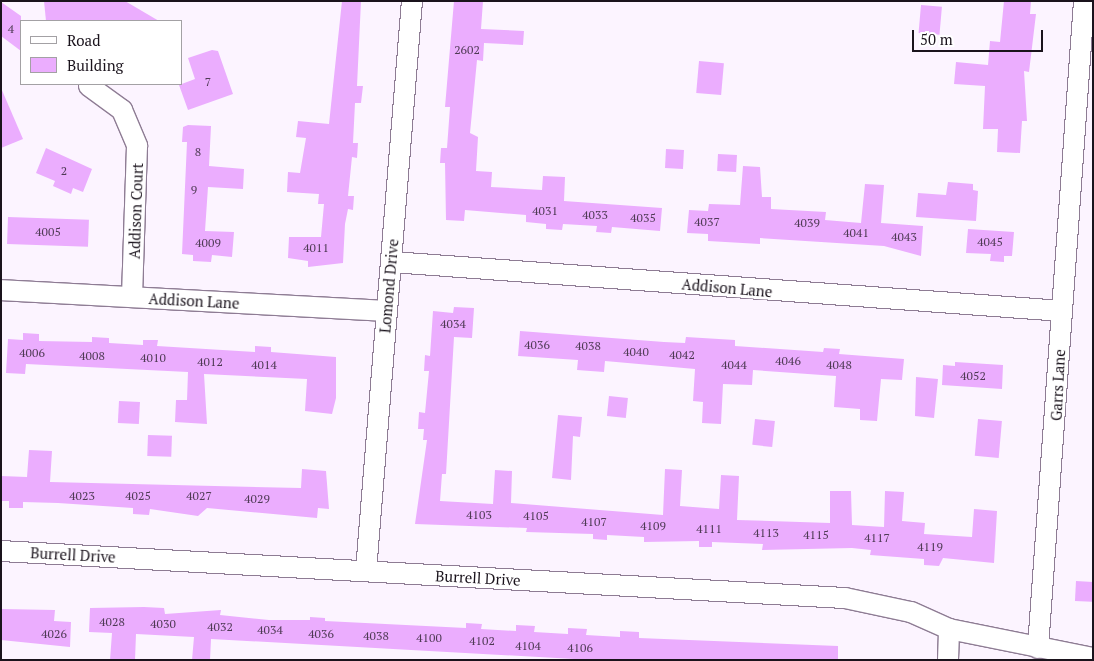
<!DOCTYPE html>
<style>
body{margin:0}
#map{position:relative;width:1094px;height:661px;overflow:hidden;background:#fcf4ff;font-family:"PT Serif",serif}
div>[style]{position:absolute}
.building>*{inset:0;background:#ebadfe;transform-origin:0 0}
.roads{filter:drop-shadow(1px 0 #8e7c94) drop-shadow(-1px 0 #8e7c94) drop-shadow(0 1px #8e7c94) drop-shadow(0 -1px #8e7c94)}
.street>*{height:20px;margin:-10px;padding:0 10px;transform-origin:10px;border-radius:10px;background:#fff}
span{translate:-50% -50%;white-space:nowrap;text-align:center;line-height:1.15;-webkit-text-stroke:5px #fff;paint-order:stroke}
.number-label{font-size:12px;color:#4e3a54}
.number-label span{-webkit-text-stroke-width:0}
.street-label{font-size:15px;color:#1a131c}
.frame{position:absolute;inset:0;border:2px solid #1a131c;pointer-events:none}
.legend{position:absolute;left:20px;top:20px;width:162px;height:65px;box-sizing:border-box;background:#fff;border:1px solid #a3a1a4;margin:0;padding:6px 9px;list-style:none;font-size:15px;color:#1a131c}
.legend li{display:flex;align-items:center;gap:10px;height:25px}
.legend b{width:25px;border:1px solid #a3a1a4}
.scale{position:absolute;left:912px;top:30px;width:131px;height:22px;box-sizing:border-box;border:2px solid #1a131c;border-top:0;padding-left:6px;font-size:15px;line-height:18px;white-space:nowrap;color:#1a131c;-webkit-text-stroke:4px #fff;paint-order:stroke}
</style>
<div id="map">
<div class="building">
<div style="clip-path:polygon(44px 1px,125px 1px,159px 21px,46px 21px)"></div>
<div style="clip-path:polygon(342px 1px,361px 1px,357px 86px,363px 86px,361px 103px,355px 103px,353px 143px,358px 143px,357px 158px,352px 157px,348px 196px,354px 196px,353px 210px,348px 209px,345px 224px,343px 263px,308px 267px,308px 261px,288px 258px,289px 237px,321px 237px,324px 204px,318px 204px,319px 194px,287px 192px,288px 172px,300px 173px,306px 138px,296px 137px,298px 121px,329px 124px)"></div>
<div style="clip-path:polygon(454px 1px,483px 1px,481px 29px,524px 31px,523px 45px,484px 43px,483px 61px,477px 60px,470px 133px,478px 137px,476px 171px,492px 172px,491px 187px,542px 190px,543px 176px,565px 177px,564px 201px,662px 208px,660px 231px,612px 227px,611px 233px,596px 232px,597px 226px,563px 224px,562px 230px,546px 229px,546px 224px,526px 222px,526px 215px,465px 210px,464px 221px,446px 220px,445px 163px,440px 163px,441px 148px,447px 148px,450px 107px,445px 107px)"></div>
<div style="clip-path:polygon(1004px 1px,1031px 1px,1030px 14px,1036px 14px,1029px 72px,1024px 71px,1027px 121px,1022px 121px,1020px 153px,997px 152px,998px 129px,983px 129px,985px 86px,954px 84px,956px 62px,988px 65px,990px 41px,1000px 42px)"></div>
<div style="clip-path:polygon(1px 2px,21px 16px,21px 51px,1px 36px)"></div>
<div style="left:921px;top:5px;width:21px;height:28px;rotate:5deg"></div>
<div style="clip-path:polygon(212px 50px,218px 51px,233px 94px,188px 110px,179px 85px,195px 79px,188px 58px)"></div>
<div style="left:699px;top:61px;width:25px;height:32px;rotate:5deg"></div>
<div style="clip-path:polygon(1px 88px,23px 139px,1px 148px)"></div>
<div style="clip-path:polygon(188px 125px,211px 126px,209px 166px,244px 169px,243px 189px,208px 187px,205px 231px,234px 232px,232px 257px,212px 255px,211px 262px,193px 261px,193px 255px,182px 254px,187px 142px,182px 142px,183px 127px)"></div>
<div style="clip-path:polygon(46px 148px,92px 169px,83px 192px,73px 188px,71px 194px,53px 186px,55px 181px,36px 173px)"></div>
<div style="left:666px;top:149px;width:18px;height:19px;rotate:3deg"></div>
<div style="left:718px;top:154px;width:19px;height:17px;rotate:3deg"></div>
<div style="clip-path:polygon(743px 166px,760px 167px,762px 197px,771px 197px,771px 209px,826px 212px,825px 220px,861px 223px,865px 184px,884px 185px,881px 223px,923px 226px,921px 256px,884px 246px,760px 238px,760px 244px,708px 241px,708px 234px,687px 233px,689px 210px,708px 211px,709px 204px,740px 205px)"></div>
<div style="clip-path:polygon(948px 182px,973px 184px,973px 190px,978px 191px,976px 221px,916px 217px,918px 193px,946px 195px)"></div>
<div style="left:8px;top:217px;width:81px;height:27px;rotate:2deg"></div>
<div style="clip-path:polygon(968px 229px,1014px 232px,1012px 256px,1004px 256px,1004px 262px,990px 261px,991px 254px,966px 253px)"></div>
<div style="clip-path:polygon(454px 307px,474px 308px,472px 338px,454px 337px,446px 474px,442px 474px,440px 501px,493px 504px,495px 470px,512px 471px,511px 503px,663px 515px,665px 469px,682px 470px,680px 506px,719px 509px,721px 475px,739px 476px,737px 520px,830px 523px,830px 491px,851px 491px,852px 525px,884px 527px,885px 491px,904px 492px,902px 521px,925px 523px,924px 534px,972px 537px,974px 509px,997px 511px,994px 563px,943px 558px,939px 566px,924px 565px,924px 559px,870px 555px,871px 550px,852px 548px,762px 550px,763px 544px,712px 542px,712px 547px,699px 547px,699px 541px,644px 542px,644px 537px,607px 535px,607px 540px,593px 539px,593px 534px,526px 532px,527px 528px,415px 524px,427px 440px,423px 440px,424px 429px,418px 429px,419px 412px,425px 413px,429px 371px,424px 371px,425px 355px,430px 356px,433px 311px,453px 313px)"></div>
<div style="clip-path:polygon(520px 331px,664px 342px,685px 343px,686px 337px,735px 340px,735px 346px,823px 352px,824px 348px,840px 349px,839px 354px,904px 359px,902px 380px,881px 379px,877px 421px,860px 420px,860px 409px,834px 407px,836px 376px,753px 370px,752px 385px,723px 384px,721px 424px,702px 423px,703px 402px,693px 401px,695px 369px,605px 361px,604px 372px,577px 370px,578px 360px,518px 356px)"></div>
<div style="clip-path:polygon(23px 333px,39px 334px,39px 341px,92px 342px,92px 337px,109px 338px,109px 343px,143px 345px,143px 340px,158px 340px,157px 346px,255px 352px,255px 346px,271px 347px,271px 352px,336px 357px,336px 398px,332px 414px,305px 411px,307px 379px,204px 374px,207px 424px,175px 422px,176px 400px,187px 400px,188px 372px,26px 364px,25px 374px,6px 373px,8px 339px,23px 340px)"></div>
<div style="clip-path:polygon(955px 362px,1003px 365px,1002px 389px,942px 385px,943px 365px,955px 366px)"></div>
<div style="clip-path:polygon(916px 377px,938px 379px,934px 418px,915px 416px)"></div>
<div style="left:609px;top:396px;width:19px;height:20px;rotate:6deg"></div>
<div style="left:119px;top:401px;width:21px;height:22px;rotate:3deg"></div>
<div style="clip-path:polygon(558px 415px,582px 417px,580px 437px,573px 436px,571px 480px,552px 478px)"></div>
<div style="left:755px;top:419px;width:20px;height:26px;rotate:6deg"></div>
<div style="left:978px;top:419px;width:24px;height:37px;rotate:5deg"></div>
<div style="left:148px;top:435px;width:24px;height:21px;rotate:2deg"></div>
<div style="clip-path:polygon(29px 450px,52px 451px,50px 482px,301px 488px,302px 469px,326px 471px,329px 509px,318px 508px,317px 518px,207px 508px,198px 516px,150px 509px,149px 515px,133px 514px,133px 508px,58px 503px,23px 502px,23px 508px,9px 508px,9px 501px,1px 501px,1px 476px,27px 477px)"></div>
<div style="left:1076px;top:581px;width:17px;height:20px;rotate:3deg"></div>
<div style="clip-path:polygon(144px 607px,164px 608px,165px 614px,221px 610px,220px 615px,269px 620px,310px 620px,310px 617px,325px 618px,325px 621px,466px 628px,466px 623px,482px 624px,481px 629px,516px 631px,516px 625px,535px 626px,534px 632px,568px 634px,568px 628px,587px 629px,586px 635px,620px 637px,620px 631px,639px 632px,639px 638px,838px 646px,838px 660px,592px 660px,211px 639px,210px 660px,192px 660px,194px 637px,136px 634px,135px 660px,110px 660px,112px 633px,89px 632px,90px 608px)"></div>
<div style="clip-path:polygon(1px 609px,55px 610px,54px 621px,71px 622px,70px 647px,1px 640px)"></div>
</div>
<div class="roads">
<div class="street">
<div style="left:89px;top:86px;width:41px;rotate:36deg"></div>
<div style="left:122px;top:110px;width:39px;rotate:67deg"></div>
<div style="left:137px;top:146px;width:151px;rotate:91.9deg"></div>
<div style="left:392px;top:262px;width:672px;rotate:4.18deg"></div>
<div style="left:1px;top:290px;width:386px;rotate:3.1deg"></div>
<div style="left:1px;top:551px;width:845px;rotate:3.19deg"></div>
<div style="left:845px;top:598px;width:67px;rotate:12deg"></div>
<div style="left:911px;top:612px;width:42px;rotate:24.1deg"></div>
<div style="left:949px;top:629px;width:147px;rotate:11.4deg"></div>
<div style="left:366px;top:571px;width:572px;rotate:-85.39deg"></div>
<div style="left:1038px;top:648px;width:649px;rotate:-85.93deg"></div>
<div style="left:948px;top:660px;width:31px;rotate:-88deg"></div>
</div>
</div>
<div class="number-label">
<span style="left:11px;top:29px">4</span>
<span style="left:467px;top:50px">2602</span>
<span style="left:208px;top:82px">7</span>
<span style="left:198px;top:152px">8</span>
<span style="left:64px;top:171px">2</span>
<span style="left:194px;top:190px">9</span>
<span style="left:545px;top:211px">4031</span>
<span style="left:595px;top:215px">4033</span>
<span style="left:643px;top:218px">4035</span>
<span style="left:707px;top:222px">4037</span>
<span style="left:807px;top:223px">4039</span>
<span style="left:48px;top:232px">4005</span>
<span style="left:856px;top:233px">4041</span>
<span style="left:904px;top:237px">4043</span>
<span style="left:990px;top:242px">4045</span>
<span style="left:208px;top:243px">4009</span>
<span style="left:316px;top:248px">4011</span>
<span style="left:453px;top:324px">4034</span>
<span style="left:537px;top:345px">4036</span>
<span style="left:588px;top:346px">4038</span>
<span style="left:636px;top:352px">4040</span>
<span style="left:32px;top:353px">4006</span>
<span style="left:682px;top:355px">4042</span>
<span style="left:92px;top:356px">4008</span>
<span style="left:153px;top:358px">4010</span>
<span style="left:788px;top:361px">4046</span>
<span style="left:210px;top:362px">4012</span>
<span style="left:264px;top:365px">4014</span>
<span style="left:734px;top:365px">4044</span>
<span style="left:839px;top:365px">4048</span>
<span style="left:973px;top:376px">4052</span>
<span style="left:82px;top:496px">4023</span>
<span style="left:138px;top:496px">4025</span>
<span style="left:199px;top:496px">4027</span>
<span style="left:257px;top:499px">4029</span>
<span style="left:479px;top:515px">4103</span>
<span style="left:536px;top:516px">4105</span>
<span style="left:594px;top:522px">4107</span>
<span style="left:653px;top:526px">4109</span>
<span style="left:709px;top:529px">4111</span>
<span style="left:766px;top:533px">4113</span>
<span style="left:816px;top:535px">4115</span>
<span style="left:877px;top:538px">4117</span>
<span style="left:930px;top:547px">4119</span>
<span style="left:112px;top:622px">4028</span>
<span style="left:163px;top:624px">4030</span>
<span style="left:220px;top:627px">4032</span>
<span style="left:270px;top:630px">4034</span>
<span style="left:54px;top:634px">4026</span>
<span style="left:321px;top:634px">4036</span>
<span style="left:376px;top:636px">4038</span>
<span style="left:429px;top:638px">4100</span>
<span style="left:482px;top:641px">4102</span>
<span style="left:528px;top:646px">4104</span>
<span style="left:580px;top:648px">4106</span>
</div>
<div class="street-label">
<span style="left:136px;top:211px;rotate:-88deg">Addison Court</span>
<span style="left:389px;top:286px;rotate:-85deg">Lomond Drive</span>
<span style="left:727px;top:288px;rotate:5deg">Addison Lane</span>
<span style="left:194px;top:301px;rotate:3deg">Addison Lane</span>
<span style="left:1058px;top:385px;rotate:-87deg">Garrs Lane</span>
<span style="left:73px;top:555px;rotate:3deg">Burrell Drive</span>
<span style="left:478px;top:578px;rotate:3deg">Burrell Drive</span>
</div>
<div class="frame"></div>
<ul class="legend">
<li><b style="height:6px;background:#fff"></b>Road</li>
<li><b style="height:14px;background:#ebadfe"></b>Building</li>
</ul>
<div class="scale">50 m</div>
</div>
